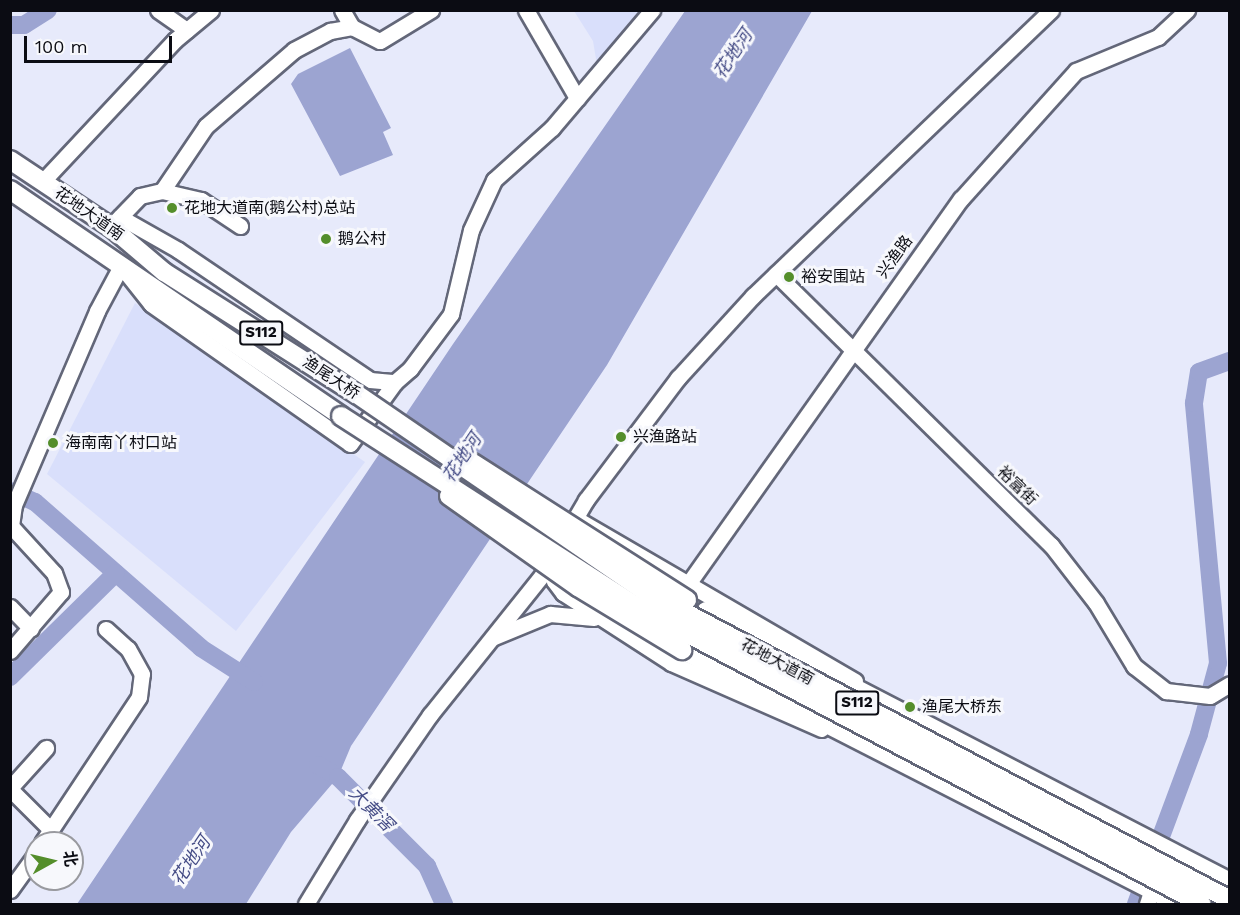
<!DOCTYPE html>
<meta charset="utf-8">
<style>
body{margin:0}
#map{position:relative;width:1240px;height:915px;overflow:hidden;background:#e7eafb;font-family:"Work Sans","Noto Sans SC",sans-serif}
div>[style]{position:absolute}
.built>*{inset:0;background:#d9dffb}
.water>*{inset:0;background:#9ca4d1}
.river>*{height:18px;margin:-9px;padding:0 9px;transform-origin:9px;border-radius:9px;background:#9ca4d1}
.roads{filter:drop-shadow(2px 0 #636779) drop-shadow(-2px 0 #636779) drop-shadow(0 2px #636779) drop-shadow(0 -2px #636779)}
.minor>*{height:15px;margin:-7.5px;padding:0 7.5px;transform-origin:7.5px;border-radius:7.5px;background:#fff}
.major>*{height:18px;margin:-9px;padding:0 9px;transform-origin:9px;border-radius:9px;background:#fff}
.bridges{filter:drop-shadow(2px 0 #636779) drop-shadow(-2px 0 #636779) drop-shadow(0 2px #636779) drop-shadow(0 -2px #636779)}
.major-bridge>*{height:18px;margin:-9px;padding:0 9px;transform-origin:9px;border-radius:9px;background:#fff}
.dots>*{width:16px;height:16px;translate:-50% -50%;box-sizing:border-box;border:3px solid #f7f8fc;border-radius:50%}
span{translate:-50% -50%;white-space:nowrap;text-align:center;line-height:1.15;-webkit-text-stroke:6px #f7f8fc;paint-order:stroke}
.shield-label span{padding:2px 4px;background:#f7f8fc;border:2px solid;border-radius:4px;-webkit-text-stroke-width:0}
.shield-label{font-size:15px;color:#0b0c13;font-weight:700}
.poi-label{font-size:16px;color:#0b0c13}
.left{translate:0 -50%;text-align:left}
.street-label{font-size:16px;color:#0b0c13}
.water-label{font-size:18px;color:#454c86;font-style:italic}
.frame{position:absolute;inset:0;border:12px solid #0b0c13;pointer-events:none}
.north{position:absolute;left:24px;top:831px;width:60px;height:60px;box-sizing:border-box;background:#f7f8fc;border:2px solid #999a9f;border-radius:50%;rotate:82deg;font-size:16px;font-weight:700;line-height:24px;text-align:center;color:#0b0c13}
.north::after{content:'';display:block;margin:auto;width:21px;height:27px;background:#548e2b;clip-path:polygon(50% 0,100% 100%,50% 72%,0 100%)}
.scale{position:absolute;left:24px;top:36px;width:148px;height:27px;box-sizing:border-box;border:3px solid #0b0c13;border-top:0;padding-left:8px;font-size:18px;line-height:21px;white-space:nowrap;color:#0b0c13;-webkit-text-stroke:4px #f7f8fc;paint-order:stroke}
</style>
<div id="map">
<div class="built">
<div style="clip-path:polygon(574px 11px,644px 11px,597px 65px,593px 41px)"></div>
<div style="clip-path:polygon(135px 303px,365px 462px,236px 631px,47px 474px)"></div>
</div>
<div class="water">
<div style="clip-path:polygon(685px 11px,812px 11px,607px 365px,351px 746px,338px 777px,291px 832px,246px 904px,77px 904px,453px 344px)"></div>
<div style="clip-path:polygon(350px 48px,391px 128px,383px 132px,393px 155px,340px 176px,291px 84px,298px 74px)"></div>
</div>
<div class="river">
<div style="left:10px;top:25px;width:14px"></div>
<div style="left:24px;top:25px;width:28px;rotate:-32deg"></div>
<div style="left:10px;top:491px;width:27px;rotate:24deg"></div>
<div style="left:35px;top:502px;width:221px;rotate:41.3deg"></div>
<div style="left:201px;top:648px;width:63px;rotate:32.7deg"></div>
<div style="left:10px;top:677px;width:148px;rotate:-44.5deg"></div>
<div style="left:318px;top:765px;width:23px;rotate:31deg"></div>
<div style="left:338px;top:777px;width:126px;rotate:45deg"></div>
<div style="left:427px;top:866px;width:42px;rotate:65.9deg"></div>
<div style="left:1153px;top:858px;width:132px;rotate:-69.6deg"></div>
<div style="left:1199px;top:734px;width:73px;rotate:-75deg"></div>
<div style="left:1218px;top:663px;width:261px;rotate:-95.3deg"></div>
<div style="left:1194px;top:403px;width:31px;rotate:-81deg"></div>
<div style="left:1199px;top:372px;width:33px;rotate:-20deg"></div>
<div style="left:1136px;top:904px;width:12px;rotate:-70deg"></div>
</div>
<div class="roads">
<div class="minor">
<div style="left:158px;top:10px;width:35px;rotate:35deg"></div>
<div style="left:342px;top:10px;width:20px;rotate:60deg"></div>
<div style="left:352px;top:27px;width:31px;rotate:27deg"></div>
<div style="left:380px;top:41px;width:60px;rotate:-31.3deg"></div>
<div style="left:526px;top:10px;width:102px;rotate:59.9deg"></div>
<div style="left:43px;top:181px;width:193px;rotate:-46.9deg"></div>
<div style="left:175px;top:40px;width:47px;rotate:-39.8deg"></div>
<div style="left:162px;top:191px;width:78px;rotate:-55.9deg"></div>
<div style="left:206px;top:126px;width:116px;rotate:-40.8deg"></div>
<div style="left:294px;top:50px;width:41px;rotate:-27.8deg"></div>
<div style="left:330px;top:31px;width:22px;rotate:-10deg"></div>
<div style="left:120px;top:217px;width:67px;rotate:29.6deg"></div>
<div style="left:178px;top:250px;width:232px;rotate:34.1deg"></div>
<div style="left:370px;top:380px;width:25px;rotate:5deg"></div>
<div style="left:395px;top:382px;width:20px;rotate:-41deg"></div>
<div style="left:410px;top:369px;width:69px;rotate:-53.3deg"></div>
<div style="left:451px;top:314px;width:86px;rotate:-76.6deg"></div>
<div style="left:471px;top:230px;width:55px;rotate:-65.3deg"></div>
<div style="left:494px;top:180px;width:78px;rotate:-41.9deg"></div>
<div style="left:552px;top:128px;width:155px;rotate:-49.7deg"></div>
<div style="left:115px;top:222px;width:36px;rotate:-46deg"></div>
<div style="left:140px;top:196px;width:23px;rotate:-13deg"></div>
<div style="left:162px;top:191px;width:40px;rotate:13deg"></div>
<div style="left:201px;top:200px;width:47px;rotate:33.7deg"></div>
<div style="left:776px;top:274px;width:386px;rotate:44.6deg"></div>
<div style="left:1051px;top:545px;width:73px;rotate:52.2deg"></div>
<div style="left:1096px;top:603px;width:74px;rotate:58.9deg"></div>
<div style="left:1134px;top:666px;width:41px;rotate:38deg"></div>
<div style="left:1166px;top:691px;width:44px;rotate:6.5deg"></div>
<div style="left:1210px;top:696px;width:23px;rotate:-31deg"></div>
<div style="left:575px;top:518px;width:324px;rotate:30.2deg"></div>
<div style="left:553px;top:562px;width:19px;rotate:87deg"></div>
<div style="left:554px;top:581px;width:15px;rotate:53deg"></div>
<div style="left:563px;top:593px;width:129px;rotate:32.9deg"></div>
<div style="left:671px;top:663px;width:164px;rotate:23.7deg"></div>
<div style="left:688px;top:584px;width:472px;rotate:-54.7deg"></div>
<div style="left:961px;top:199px;width:172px;rotate:-48.1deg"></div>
<div style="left:1076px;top:71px;width:89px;rotate:-22.5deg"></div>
<div style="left:1158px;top:37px;width:40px;rotate:-43deg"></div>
<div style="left:10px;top:607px;width:30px;rotate:46deg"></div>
<div style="left:494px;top:637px;width:61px;rotate:-22.3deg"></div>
<div style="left:550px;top:614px;width:44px;rotate:5.2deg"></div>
<div style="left:10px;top:651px;width:78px;rotate:-49.2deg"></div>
<div style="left:61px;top:592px;width:20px;rotate:-110deg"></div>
<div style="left:54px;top:573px;width:64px;rotate:-132.5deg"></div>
<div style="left:11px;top:526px;width:21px;rotate:-82deg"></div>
<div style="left:14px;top:505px;width:211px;rotate:-66.8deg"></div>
<div style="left:97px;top:311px;width:51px;rotate:-61.9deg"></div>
<div style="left:121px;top:266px;width:48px;rotate:51.7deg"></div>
<div style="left:151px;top:304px;width:243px;rotate:35.1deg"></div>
<div style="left:350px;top:444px;width:77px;rotate:-54deg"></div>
<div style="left:10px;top:788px;width:54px;rotate:-48deg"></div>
<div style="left:10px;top:789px;width:57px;rotate:45deg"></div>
<div style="left:42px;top:843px;width:175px;rotate:-56.4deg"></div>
<div style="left:139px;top:697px;width:23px;rotate:-83deg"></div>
<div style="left:142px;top:674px;width:29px;rotate:-119deg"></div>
<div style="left:128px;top:649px;width:30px;rotate:-138deg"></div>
<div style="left:10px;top:890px;width:44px;rotate:-54.2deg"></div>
<div style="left:306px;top:904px;width:98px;rotate:-58.7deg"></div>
<div style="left:357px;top:820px;width:128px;rotate:-55.2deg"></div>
<div style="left:430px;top:715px;width:179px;rotate:-51.3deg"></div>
<div style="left:542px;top:575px;width:87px;rotate:-59.6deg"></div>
<div style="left:586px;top:500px;width:153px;rotate:-53deg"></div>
<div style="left:678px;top:378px;width:111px;rotate:-47.6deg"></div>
<div style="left:753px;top:296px;width:413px;rotate:-43.8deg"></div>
<div style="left:1147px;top:904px;width:16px;rotate:-72deg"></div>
</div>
<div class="major">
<div style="left:10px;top:160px;width:121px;rotate:33.6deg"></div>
<div style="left:111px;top:227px;width:70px;rotate:40.3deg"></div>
<div style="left:164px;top:272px;width:230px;rotate:32.4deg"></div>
<div style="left:10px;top:190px;width:401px;rotate:34.3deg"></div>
<div style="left:706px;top:611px;width:590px;rotate:27.35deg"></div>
<div style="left:682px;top:650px;width:558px;rotate:27.07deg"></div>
</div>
</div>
<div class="bridges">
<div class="major-bridge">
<div style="left:358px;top:395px;width:347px;rotate:34.4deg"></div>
<div style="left:644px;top:591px;width:662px;rotate:27.8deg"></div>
<div style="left:341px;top:416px;width:352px;rotate:32.8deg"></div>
<div style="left:637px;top:607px;width:638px;rotate:27.73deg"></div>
<div style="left:473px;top:463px;width:254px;rotate:32.6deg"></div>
<div style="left:449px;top:496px;width:158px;rotate:35.2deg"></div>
<div style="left:578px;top:587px;width:122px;rotate:31.2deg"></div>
</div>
</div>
<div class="dots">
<div style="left:172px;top:208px;background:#548e2b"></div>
<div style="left:326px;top:239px;background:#548e2b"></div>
<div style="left:789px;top:277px;background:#548e2b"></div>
<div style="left:621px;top:437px;background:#548e2b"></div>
<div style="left:53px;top:443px;background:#548e2b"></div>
<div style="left:910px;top:707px;background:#548e2b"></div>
</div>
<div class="shield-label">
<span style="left:261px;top:333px">S112</span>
<span style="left:857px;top:703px">S112</span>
</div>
<div class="poi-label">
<span class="left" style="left:184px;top:208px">花地大道南(鹅公村)总站</span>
<span class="left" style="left:338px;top:239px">鹅公村</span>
<span class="left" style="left:801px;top:277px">裕安围站</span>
<span class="left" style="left:633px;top:437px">兴渔路站</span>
<span class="left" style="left:65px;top:443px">海南南丫村口站</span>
<span class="left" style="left:922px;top:707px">渔尾大桥东</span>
</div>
<div class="street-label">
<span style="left:89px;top:214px;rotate:35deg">花地大道南</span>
<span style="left:895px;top:257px;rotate:-54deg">兴渔路</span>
<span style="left:331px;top:378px;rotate:33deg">渔尾大桥</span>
<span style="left:1017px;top:486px;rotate:44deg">裕富街</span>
<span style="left:777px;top:662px;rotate:28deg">花地大道南</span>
</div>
<div class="water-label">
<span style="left:733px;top:54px;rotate:-56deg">花地河</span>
<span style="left:462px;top:458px;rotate:-56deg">花地河</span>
<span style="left:371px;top:809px;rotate:45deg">大黄滘</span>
<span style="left:191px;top:861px;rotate:-56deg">花地河</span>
</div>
<div class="frame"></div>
<div class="north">北</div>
<div class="scale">100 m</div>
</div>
